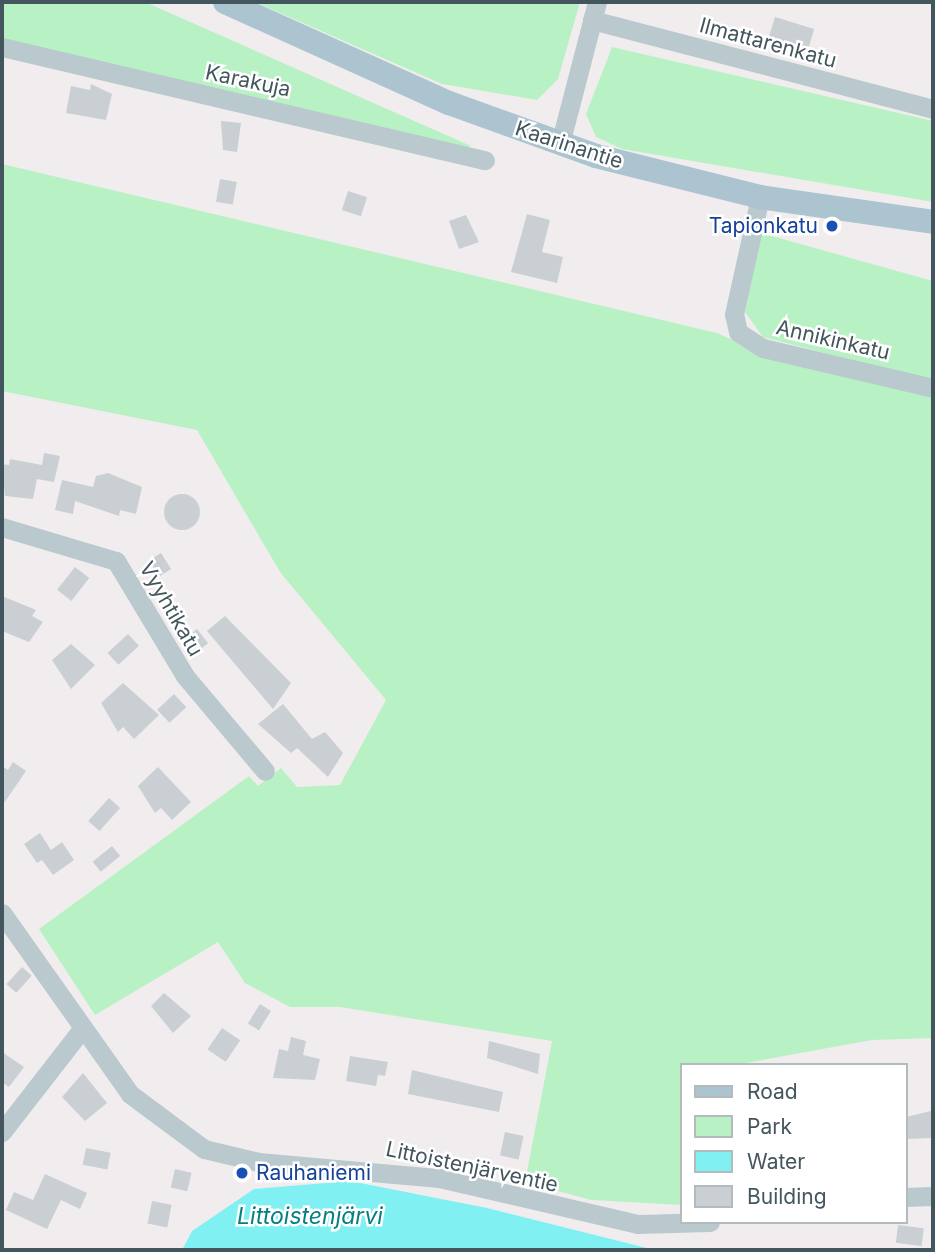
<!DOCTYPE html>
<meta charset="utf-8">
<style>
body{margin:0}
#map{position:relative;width:935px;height:1252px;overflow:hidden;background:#f1edee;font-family:Inter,sans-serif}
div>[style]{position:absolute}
.green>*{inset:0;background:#b8f2c4}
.water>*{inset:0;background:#81f0f3}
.building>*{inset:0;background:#c9cfd3;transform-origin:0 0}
.round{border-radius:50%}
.minor>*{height:19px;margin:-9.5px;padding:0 9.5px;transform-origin:9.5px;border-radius:9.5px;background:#bac9ce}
.major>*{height:24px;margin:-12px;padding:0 12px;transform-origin:12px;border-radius:12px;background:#abc4cf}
.dots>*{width:19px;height:19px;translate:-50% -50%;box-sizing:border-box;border:4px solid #fff;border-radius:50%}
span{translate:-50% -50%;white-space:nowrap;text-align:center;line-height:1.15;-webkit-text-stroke:5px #fff;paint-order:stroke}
.street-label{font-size:21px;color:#44565d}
.transit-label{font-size:21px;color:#164399}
.right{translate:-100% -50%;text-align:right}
.left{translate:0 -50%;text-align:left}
.water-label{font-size:23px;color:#067f82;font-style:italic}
.frame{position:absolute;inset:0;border:4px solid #44565d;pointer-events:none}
.legend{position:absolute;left:680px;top:1063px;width:228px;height:161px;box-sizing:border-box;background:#fff;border:2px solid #b4bbbe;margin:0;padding:9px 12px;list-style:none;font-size:21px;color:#44565d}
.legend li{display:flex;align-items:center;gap:14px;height:35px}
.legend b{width:35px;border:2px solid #b4bbbe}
</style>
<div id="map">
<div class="green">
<div style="clip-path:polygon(2px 2px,145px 2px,471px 146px,463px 150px,2px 43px)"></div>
<div style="clip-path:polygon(255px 2px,580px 2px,558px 79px,537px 100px,442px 84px)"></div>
<div style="clip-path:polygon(612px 47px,933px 121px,933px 202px,622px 149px,596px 137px,586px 114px)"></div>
<div style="clip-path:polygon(2px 164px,717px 333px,760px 352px,933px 396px,933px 1038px,872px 1040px,735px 1065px,681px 1065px,681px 1205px,591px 1200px,525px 1182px,552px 1041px,340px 1007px,290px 1007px,245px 983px,218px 942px,95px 1015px,39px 929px,249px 776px,258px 786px,281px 768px,297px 787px,340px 785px,386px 700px,280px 572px,197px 430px,2px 391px)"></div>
<div style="clip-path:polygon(761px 233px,933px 281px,933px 381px,763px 337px,745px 312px)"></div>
</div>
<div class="water">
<div style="clip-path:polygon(350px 1181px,487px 1208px,655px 1250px,182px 1250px,192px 1231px,254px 1189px)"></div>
</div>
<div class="building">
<div style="left:775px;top:17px;width:41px;height:24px;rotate:17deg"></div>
<div style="clip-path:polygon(91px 84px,112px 94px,106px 120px,66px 113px,71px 86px,90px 90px)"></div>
<div style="clip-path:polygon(221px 121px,241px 123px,237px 152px,223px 150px)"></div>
<div style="left:220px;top:179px;width:17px;height:23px;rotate:10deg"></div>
<div style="left:348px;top:191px;width:20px;height:20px;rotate:18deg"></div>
<div style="clip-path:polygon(527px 214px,550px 220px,542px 252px,563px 257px,557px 283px,511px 272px)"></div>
<div style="clip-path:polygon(466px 215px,479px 242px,459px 249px,449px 221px)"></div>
<div style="clip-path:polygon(44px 453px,60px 456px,54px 482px,37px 479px,33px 499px,5px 496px,2px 464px,9px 465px,10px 459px,42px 465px)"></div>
<div style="clip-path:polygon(108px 473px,142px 487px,136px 514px,120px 510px,119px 516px,75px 501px,73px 514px,55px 510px,62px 480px,93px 487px,96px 476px)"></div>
<div class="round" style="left:164px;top:494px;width:36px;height:36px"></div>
<div style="left:161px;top:553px;width:19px;height:14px;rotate:58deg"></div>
<div style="left:75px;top:567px;width:18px;height:29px;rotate:38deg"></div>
<div style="clip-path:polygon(2px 596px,36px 610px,32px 616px,43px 622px,29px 642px,2px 631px)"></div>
<div style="clip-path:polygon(225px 616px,291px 683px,273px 709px,207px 631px)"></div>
<div style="left:197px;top:629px;width:18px;height:21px;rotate:52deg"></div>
<div style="left:128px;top:634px;width:16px;height:28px;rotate:47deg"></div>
<div style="clip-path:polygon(71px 644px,95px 665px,71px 689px,52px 660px)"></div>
<div style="clip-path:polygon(123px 683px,159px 715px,134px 739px,123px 727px,118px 732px,101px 703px)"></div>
<div style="left:174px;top:694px;width:18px;height:23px;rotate:47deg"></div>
<div style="clip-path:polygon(283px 704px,312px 739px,325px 732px,343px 753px,328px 777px,297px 748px,291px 753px,258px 724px)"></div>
<div style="clip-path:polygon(13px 762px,26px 771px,2px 806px,2px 766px,8px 770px)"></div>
<div style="clip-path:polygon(158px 767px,191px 802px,172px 820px,161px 808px,155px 813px,138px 786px)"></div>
<div style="left:109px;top:798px;width:15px;height:31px;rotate:42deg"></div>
<div style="clip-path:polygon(40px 833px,51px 850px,62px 842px,74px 860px,53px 875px,42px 860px,37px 863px,24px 844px)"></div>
<div style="left:112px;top:846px;width:13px;height:25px;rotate:51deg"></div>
<div style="left:22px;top:967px;width:13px;height:23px;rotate:42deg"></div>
<div style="clip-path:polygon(164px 993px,191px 1016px,173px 1033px,151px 1006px)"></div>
<div style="left:260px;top:1004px;width:13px;height:23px;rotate:32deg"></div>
<div style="left:222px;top:1028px;width:22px;height:26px;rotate:34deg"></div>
<div style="clip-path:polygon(291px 1037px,306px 1041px,303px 1055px,320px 1059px,315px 1080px,273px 1078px,279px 1049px,288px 1051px)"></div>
<div style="clip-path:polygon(489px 1041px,540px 1054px,538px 1074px,487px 1058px)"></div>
<div style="clip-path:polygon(2px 1052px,24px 1067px,9px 1087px,2px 1082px)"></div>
<div style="clip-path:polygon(350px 1056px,388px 1062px,385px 1076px,378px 1075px,376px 1086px,346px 1081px)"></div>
<div style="clip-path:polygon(412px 1070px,503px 1092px,499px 1112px,408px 1094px)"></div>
<div style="clip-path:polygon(83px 1073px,107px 1103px,85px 1121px,62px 1097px)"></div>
<div style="clip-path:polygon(931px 1111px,931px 1138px,907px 1139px,906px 1117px)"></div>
<div style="left:505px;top:1132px;width:19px;height:24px;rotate:12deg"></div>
<div style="left:86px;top:1148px;width:25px;height:17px;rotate:11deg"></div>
<div style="left:175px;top:1169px;width:17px;height:19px;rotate:13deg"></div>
<div style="clip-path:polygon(45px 1174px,87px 1193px,80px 1209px,61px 1200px,47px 1229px,6px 1210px,14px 1192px,33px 1200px)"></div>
<div style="left:152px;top:1201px;width:20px;height:23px;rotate:11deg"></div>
<div style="left:898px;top:1225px;width:26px;height:18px;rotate:7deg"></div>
</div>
<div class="minor">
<div style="left:592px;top:20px;width:352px;rotate:14.6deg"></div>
<div style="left:2px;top:47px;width:496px;rotate:13.2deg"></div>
<div style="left:560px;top:144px;width:147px;rotate:-75.4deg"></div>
<div style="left:760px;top:197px;width:120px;rotate:102.5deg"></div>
<div style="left:734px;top:314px;width:18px;rotate:77deg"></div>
<div style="left:738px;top:332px;width:30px;rotate:33deg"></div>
<div style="left:763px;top:348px;width:175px;rotate:13.2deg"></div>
<div style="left:2px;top:527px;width:119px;rotate:16.6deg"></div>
<div style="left:116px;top:561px;width:134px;rotate:59deg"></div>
<div style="left:185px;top:676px;width:124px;rotate:49.9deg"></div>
<div style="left:2px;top:913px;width:222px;rotate:54.7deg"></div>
<div style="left:130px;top:1094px;width:92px;rotate:36.6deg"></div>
<div style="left:204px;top:1149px;width:57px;rotate:13.3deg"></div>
<div style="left:259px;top:1162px;width:181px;rotate:5.1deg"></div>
<div style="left:439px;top:1178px;width:204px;rotate:13deg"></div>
<div style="left:638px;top:1224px;width:72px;rotate:-1.6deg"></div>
<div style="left:2px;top:1132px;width:129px;rotate:-52.2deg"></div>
<div style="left:905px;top:1197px;width:28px;rotate:-2deg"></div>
</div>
<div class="major">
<div style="left:225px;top:2px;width:246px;rotate:24.3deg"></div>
<div style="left:449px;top:103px;width:156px;rotate:19.8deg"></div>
<div style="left:596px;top:156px;width:169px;rotate:14deg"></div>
<div style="left:760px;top:197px;width:175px;rotate:8.2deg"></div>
</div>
<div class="dots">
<div style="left:832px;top:226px;background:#1a4fb4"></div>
<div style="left:242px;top:1173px;background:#1a4fb4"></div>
</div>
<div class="street-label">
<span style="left:768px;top:43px;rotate:15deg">Ilmattarenkatu</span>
<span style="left:248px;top:81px;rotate:12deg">Karakuja</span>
<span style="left:569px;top:145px;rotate:18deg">Kaarinantie</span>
<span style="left:833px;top:340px;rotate:13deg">Annikinkatu</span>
<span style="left:171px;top:609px;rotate:60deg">Vyyhtikatu</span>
<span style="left:472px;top:1167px;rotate:12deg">Littoistenjärventie</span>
</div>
<div class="transit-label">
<span class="right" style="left:818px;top:226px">Tapionkatu</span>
<span class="left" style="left:256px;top:1173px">Rauhaniemi</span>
</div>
<div class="water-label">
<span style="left:310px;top:1216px">Littoistenjärvi</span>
</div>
<div class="frame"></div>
<ul class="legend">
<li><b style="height:9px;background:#abc4cf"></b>Road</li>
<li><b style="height:19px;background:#b8f2c4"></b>Park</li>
<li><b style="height:19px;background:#81f0f3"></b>Water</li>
<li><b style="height:19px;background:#c9cfd3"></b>Building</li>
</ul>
</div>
